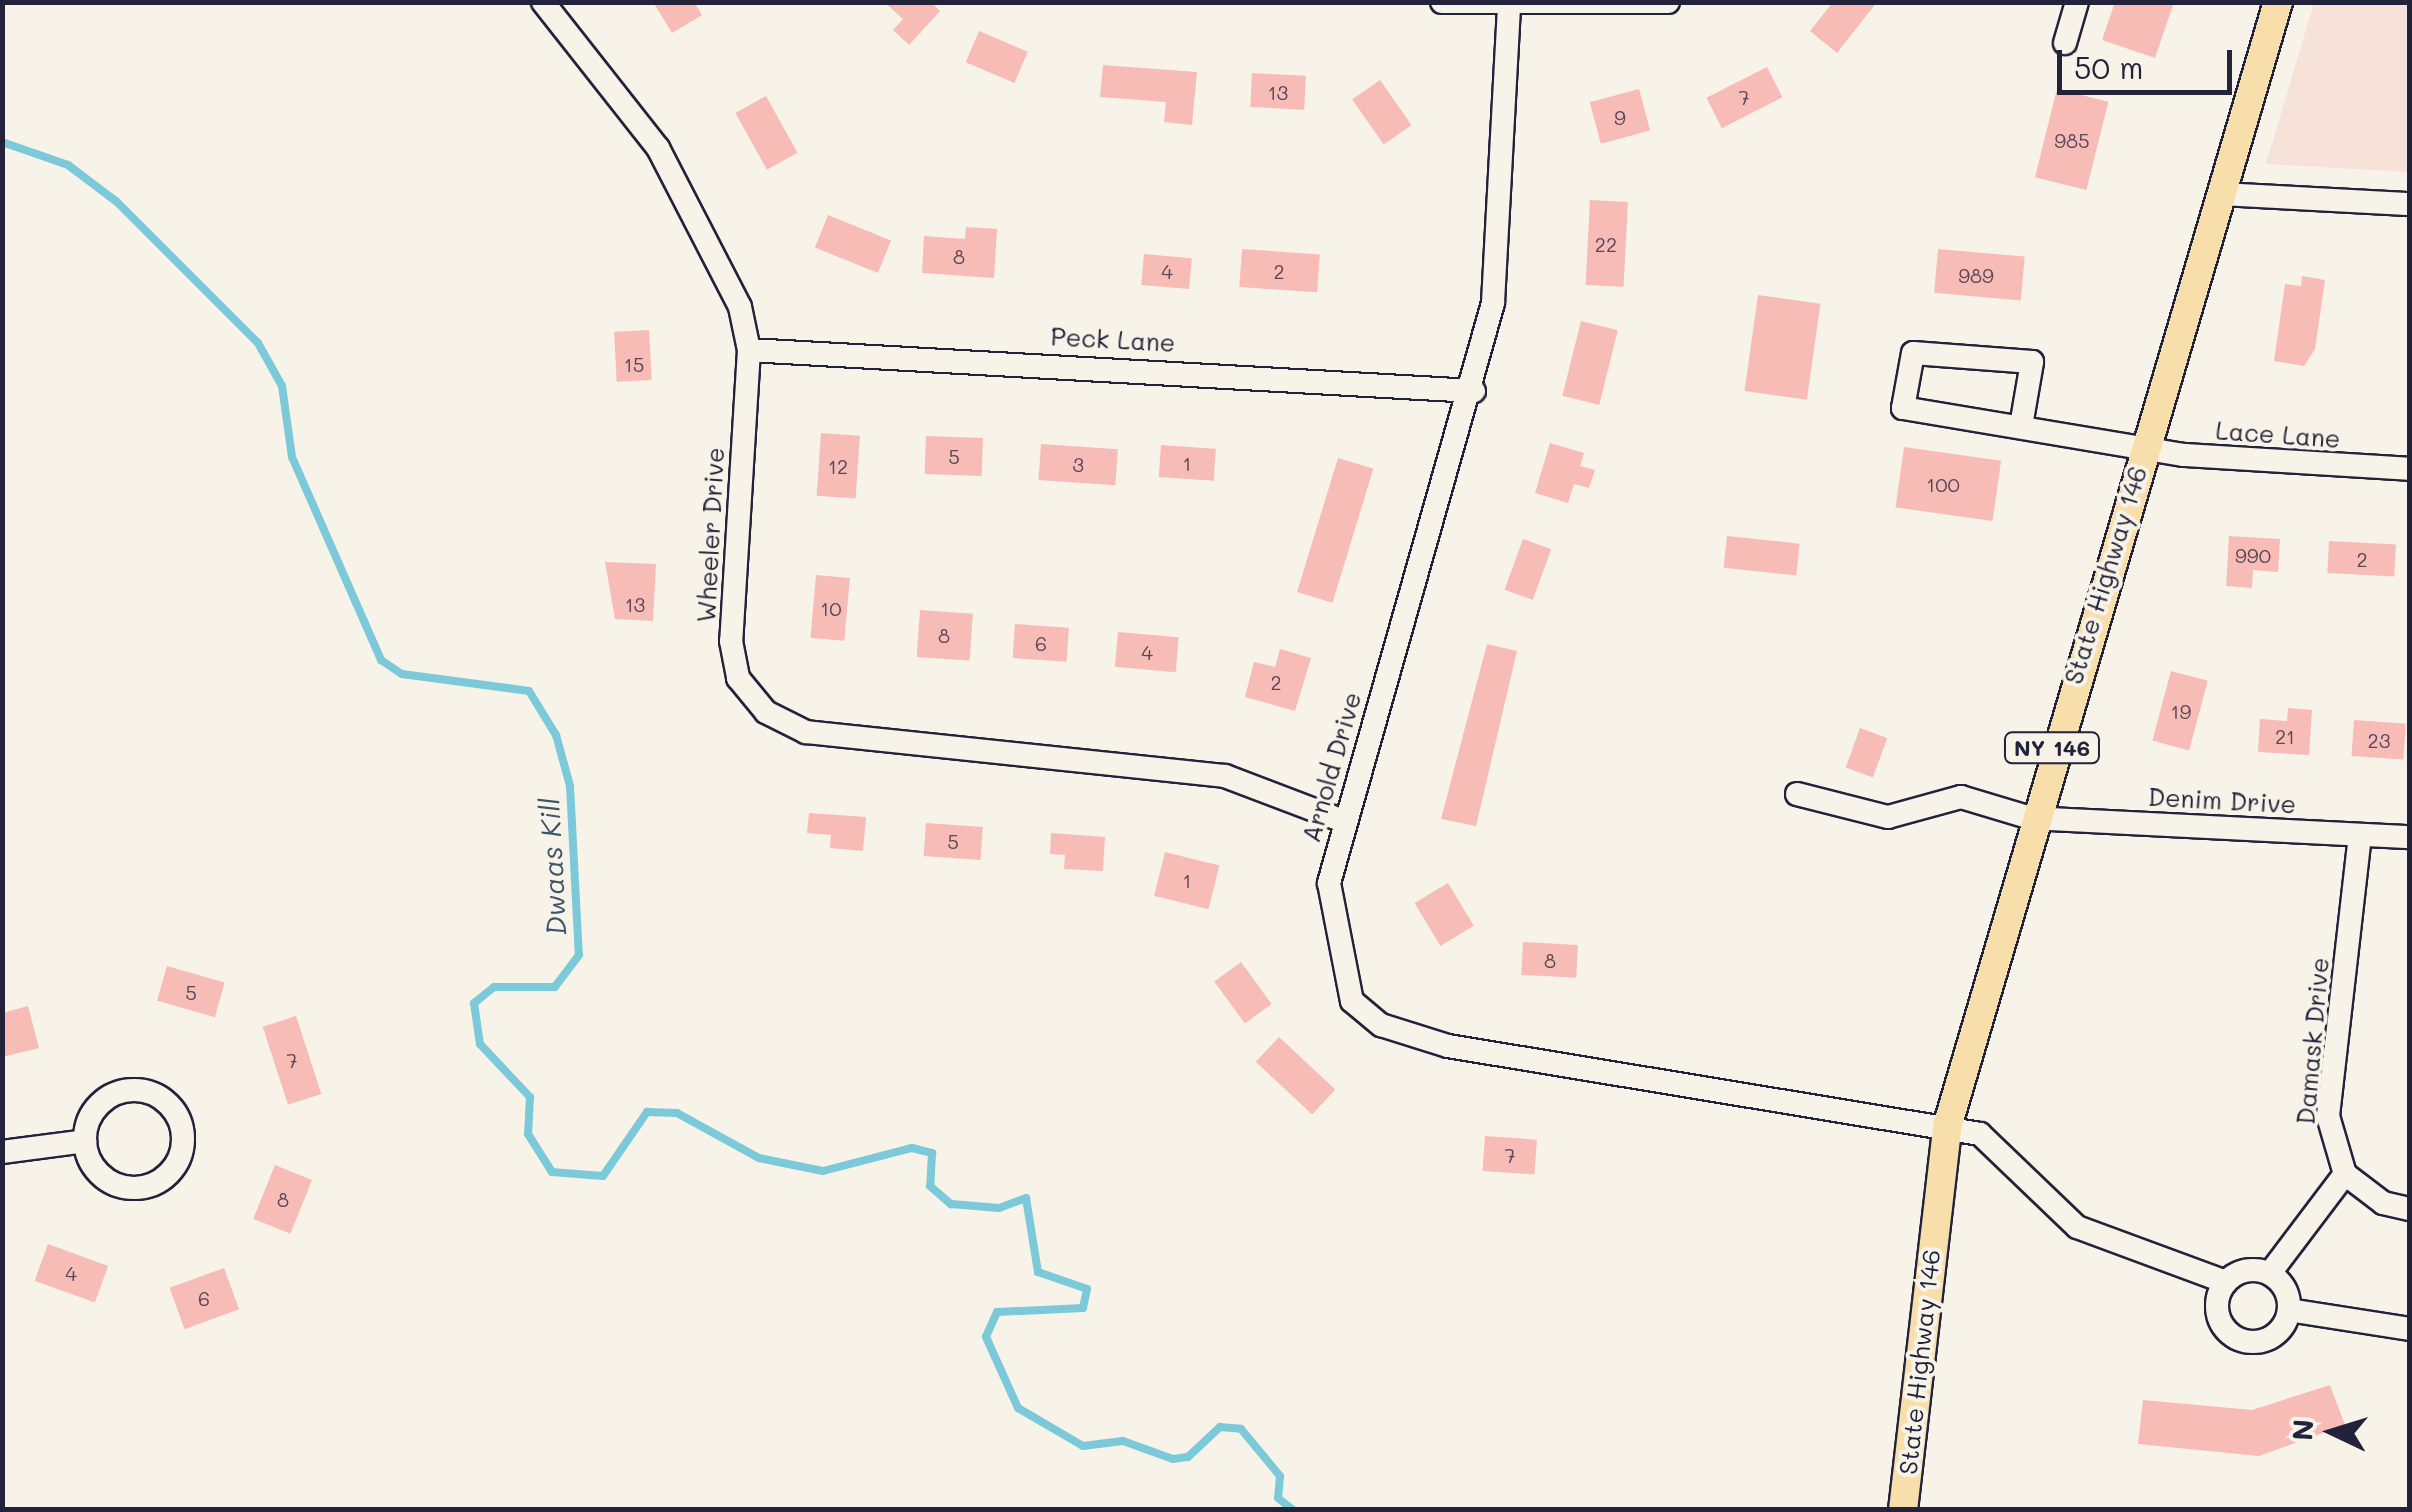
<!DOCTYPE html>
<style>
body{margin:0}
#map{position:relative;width:2412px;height:1512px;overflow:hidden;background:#f7f3e8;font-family:Mali,sans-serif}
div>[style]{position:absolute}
.built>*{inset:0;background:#f7e2d9}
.stream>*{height:8px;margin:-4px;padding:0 4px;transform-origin:4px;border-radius:4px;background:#7bc9d9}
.building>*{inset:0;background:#f8bcb6;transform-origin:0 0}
.roads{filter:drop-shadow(2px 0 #22223b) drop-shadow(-2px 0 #22223b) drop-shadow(0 2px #22223b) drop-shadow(0 -2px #22223b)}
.minor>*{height:22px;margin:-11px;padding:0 11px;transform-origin:11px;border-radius:11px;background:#f7f3e8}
.minor>.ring{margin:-11px;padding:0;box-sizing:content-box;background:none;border:22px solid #f7f3e8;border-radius:50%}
.major>*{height:28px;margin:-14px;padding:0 14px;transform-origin:14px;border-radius:14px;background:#f8deab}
span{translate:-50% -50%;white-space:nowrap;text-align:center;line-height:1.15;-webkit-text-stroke:8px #f7f3e8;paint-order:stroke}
.number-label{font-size:20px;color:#58485a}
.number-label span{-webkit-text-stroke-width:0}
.shield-label span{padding:2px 8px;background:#f7f3e8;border:2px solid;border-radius:8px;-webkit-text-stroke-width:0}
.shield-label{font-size:22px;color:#22223b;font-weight:700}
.street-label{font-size:25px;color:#22223b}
.water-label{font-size:28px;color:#3d546a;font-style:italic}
.frame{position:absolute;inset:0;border:5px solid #22223b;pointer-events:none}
.north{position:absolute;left:2282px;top:1382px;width:100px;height:100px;-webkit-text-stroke:8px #f7f3e8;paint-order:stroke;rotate:274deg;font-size:28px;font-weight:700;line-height:40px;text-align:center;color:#22223b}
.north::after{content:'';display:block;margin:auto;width:35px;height:45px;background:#22223b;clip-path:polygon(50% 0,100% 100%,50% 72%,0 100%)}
.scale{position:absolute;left:2057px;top:50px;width:175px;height:45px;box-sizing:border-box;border:5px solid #22223b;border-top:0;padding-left:12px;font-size:30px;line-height:35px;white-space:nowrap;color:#22223b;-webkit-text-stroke:8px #f7f3e8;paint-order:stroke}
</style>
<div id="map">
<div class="built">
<div style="clip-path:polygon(2314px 3px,2409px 3px,2409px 172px,2266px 164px)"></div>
</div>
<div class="stream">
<div style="left:2px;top:142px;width:70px;rotate:19.2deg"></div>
<div style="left:68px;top:165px;width:61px;rotate:37.1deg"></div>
<div style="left:117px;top:202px;width:199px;rotate:45deg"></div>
<div style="left:258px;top:343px;width:49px;rotate:60.8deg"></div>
<div style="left:282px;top:386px;width:72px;rotate:82deg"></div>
<div style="left:292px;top:457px;width:222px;rotate:66.3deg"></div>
<div style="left:381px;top:660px;width:25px;rotate:34deg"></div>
<div style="left:402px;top:674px;width:128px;rotate:7.6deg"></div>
<div style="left:529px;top:691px;width:52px;rotate:58.5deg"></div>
<div style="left:556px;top:735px;width:53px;rotate:74.6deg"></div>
<div style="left:570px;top:786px;width:169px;rotate:87deg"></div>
<div style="left:579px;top:955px;width:40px;rotate:127deg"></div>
<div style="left:555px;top:987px;width:61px;rotate:180deg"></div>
<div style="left:494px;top:987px;width:26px;rotate:141deg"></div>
<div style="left:474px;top:1003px;width:41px;rotate:81.7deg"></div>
<div style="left:480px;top:1044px;width:73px;rotate:46.7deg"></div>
<div style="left:530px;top:1097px;width:37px;rotate:93deg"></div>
<div style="left:528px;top:1134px;width:45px;rotate:57.7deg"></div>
<div style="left:552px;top:1172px;width:51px;rotate:4.5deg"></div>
<div style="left:603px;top:1176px;width:78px;rotate:-55.5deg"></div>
<div style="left:647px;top:1112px;width:30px;rotate:2deg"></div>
<div style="left:677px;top:1113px;width:94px;rotate:28.8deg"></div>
<div style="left:759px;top:1158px;width:65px;rotate:11.5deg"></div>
<div style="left:823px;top:1171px;width:92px;rotate:-14.5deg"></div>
<div style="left:912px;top:1148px;width:21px;rotate:14deg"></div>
<div style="left:932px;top:1153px;width:33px;rotate:93deg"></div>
<div style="left:930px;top:1186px;width:28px;rotate:41deg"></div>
<div style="left:951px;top:1204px;width:48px;rotate:4.8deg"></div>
<div style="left:999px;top:1208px;width:29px;rotate:-20deg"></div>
<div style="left:1026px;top:1198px;width:75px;rotate:80.8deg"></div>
<div style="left:1038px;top:1272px;width:52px;rotate:19.1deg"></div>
<div style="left:1087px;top:1289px;width:19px;rotate:102deg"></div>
<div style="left:1083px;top:1308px;width:86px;rotate:177.3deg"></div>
<div style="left:997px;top:1312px;width:27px;rotate:114deg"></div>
<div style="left:986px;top:1337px;width:78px;rotate:65.7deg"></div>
<div style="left:1018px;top:1408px;width:75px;rotate:30.3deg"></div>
<div style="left:1083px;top:1446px;width:40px;rotate:-7.1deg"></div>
<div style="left:1123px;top:1441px;width:53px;rotate:19.8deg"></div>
<div style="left:1173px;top:1459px;width:15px;rotate:-8deg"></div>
<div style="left:1188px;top:1457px;width:44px;rotate:-43.2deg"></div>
<div style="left:1220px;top:1427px;width:21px;rotate:5deg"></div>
<div style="left:1241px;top:1429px;width:61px;rotate:50.3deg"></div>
<div style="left:1280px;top:1476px;width:22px;rotate:95deg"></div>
<div style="left:1278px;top:1498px;width:19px;rotate:39deg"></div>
</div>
<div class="building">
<div style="clip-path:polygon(653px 2px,694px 2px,702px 15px,672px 33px)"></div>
<div style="clip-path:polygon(884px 2px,931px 2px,940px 11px,909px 45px,893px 30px,903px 19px)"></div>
<div style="clip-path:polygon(1833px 2px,1877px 2px,1837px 53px,1810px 31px)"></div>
<div style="clip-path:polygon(2115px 2px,2174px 2px,2155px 58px,2102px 40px)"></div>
<div style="left:979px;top:31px;width:53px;height:34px;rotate:23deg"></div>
<div style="clip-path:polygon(1103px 65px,1197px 72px,1192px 125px,1164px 122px,1166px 102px,1100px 97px)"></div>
<div style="left:1767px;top:67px;width:34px;height:68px;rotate:63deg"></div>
<div style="left:1252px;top:73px;width:54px;height:34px;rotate:3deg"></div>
<div style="left:1380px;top:80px;width:55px;height:34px;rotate:55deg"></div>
<div style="left:1639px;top:89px;width:43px;height:51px;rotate:75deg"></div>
<div style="left:2057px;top:89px;width:53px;height:91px;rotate:14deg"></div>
<div style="left:766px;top:96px;width:65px;height:35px;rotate:61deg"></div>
<div style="left:1590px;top:200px;width:38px;height:85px;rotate:3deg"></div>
<div style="left:828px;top:215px;width:68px;height:35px;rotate:22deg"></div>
<div style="clip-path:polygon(966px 227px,997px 229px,994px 278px,922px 273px,924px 236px,965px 239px)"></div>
<div style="left:1242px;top:249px;width:78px;height:38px;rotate:4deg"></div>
<div style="left:1938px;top:249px;width:87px;height:44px;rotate:5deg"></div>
<div style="left:1144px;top:254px;width:48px;height:31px;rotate:5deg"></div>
<div style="clip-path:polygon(2302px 276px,2325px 280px,2315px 349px,2304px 366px,2274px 361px,2285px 284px,2301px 286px)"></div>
<div style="left:1758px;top:295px;width:63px;height:97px;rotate:8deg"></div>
<div style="left:1581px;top:321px;width:38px;height:77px;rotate:14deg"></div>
<div style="left:649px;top:330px;width:50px;height:35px;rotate:87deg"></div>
<div style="left:821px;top:433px;width:39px;height:63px;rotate:4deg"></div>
<div style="left:926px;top:436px;width:57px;height:38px;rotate:2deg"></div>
<div style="clip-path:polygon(1550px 443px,1584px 453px,1580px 466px,1595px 470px,1589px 488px,1574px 484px,1568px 503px,1535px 493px)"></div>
<div style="left:1041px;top:444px;width:77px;height:36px;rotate:4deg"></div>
<div style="left:1161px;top:445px;width:55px;height:32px;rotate:4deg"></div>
<div style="left:1904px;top:447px;width:98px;height:61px;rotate:8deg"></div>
<div style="left:1338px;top:458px;width:37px;height:140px;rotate:17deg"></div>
<div style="left:1727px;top:536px;width:73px;height:32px;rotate:6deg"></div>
<div style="clip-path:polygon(2229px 536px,2280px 539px,2278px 572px,2253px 570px,2252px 588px,2226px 586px)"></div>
<div style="left:1523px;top:539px;width:30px;height:54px;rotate:20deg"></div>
<div style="left:2329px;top:541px;width:67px;height:32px;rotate:3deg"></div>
<div style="clip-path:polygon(605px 562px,656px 564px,653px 621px,615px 619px)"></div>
<div style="left:816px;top:575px;width:34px;height:63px;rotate:5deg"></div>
<div style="left:920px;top:610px;width:53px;height:47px;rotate:4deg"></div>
<div style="left:1015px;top:624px;width:54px;height:34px;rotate:4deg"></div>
<div style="left:1118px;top:632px;width:61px;height:35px;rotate:5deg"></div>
<div style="clip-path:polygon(1487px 644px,1517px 651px,1476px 826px,1441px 819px)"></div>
<div style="clip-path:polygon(1280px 649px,1311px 658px,1295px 711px,1245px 697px,1254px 662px,1275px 667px)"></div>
<div style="left:2171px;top:671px;width:38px;height:72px;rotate:15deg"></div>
<div style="clip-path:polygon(2288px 708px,2312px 710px,2309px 755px,2258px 752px,2260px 719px,2287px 721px)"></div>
<div style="left:2354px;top:720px;width:52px;height:36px;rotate:4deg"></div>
<div style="left:1860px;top:728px;width:29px;height:42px;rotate:20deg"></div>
<div style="clip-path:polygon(809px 813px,866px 817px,863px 851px,830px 848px,831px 835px,807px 833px)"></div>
<div style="left:926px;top:823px;width:57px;height:33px;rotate:4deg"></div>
<div style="clip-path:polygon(1051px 833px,1105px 837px,1103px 871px,1064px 869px,1065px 855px,1050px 854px)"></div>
<div style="left:1165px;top:852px;width:56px;height:45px;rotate:14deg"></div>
<div style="left:1448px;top:883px;width:50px;height:39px;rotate:59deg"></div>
<div style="left:1523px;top:942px;width:55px;height:33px;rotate:3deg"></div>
<div style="left:1241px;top:962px;width:52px;height:33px;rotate:54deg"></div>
<div style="left:167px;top:966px;width:60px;height:36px;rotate:16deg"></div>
<div style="clip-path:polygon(28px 1006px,39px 1048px,2px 1057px,2px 1013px)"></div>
<div style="left:296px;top:1016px;width:82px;height:35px;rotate:72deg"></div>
<div style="left:1279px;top:1037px;width:77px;height:34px;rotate:43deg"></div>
<div style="left:1485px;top:1136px;width:52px;height:35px;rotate:4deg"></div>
<div style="left:275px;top:1165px;width:40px;height:58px;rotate:22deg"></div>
<div style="left:48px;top:1244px;width:64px;height:39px;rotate:20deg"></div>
<div style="left:224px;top:1268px;width:44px;height:58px;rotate:70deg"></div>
<div style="clip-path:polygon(2330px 1385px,2345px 1425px,2259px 1456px,2138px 1444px,2143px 1400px,2252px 1410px)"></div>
</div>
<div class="roads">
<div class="minor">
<div style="left:543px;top:2px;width:186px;rotate:51.8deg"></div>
<div style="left:658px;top:148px;width:179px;rotate:62.7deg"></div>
<div style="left:740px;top:307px;width:44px;rotate:78.2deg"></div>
<div style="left:749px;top:350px;width:292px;rotate:93.5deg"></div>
<div style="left:731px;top:641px;width:38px;rotate:79deg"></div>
<div style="left:738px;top:678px;width:44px;rotate:50.5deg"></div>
<div style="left:766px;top:712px;width:45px;rotate:26.6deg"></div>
<div style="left:806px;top:732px;width:421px;rotate:6deg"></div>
<div style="left:1225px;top:776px;width:124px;rotate:20.8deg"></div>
<div style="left:1442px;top:2px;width:226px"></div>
<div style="left:1509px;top:7px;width:296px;rotate:93.1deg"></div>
<div style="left:1493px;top:303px;width:603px;rotate:105.79deg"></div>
<div style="left:1329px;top:883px;width:120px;rotate:79deg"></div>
<div style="left:1352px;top:1001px;width:38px;rotate:40deg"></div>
<div style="left:1381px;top:1025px;width:70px;rotate:17.4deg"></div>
<div style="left:1448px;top:1046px;width:539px;rotate:9.39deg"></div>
<div style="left:1980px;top:1134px;width:134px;rotate:43.8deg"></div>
<div style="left:2077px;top:1227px;width:159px;rotate:20.3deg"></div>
<div style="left:2065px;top:43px;width:43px;rotate:-73.7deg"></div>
<div style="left:2223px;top:194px;width:187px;rotate:3.1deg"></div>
<div style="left:749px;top:350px;width:726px;rotate:3.24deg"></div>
<div style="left:2021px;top:426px;width:65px;rotate:-80.2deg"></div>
<div style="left:2032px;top:362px;width:119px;rotate:-175.7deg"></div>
<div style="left:1913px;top:353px;width:56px;rotate:100.3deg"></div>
<div style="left:1903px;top:408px;width:285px;rotate:9.5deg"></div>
<div style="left:2184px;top:455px;width:226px;rotate:3.5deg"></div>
<div style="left:1797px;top:794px;width:94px;rotate:14.2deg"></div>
<div style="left:1888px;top:817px;width:76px;rotate:-15.3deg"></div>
<div style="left:1961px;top:797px;width:73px;rotate:16.7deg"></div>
<div style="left:2031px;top:818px;width:379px;rotate:2.9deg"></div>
<div style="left:2360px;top:835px;width:283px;rotate:96.5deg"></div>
<div style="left:2328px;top:1116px;width:60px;rotate:73.7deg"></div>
<div style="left:2345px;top:1174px;width:48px;rotate:37.3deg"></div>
<div style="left:2383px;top:1203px;width:28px;rotate:13deg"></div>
<div class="ring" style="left:85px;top:1090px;width:76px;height:76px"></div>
<div style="left:2px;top:1152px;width:84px;rotate:-7.5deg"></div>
<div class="ring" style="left:2217px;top:1270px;width:50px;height:50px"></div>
<div style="left:2270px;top:1273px;width:124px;rotate:-52.9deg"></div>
<div style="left:2289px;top:1310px;width:122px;rotate:8.9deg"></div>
</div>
<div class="major">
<div style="left:1903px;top:1510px;width:389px;rotate:-83.4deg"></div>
<div style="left:1948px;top:1124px;width:1170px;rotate:-73.61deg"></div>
</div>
</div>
<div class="number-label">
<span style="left:1278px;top:92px">13</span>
<span style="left:1744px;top:97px">7</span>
<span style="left:1620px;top:117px">9</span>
<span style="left:2072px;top:140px">985</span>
<span style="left:1606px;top:244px">22</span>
<span style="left:959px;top:256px">8</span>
<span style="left:1167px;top:271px">4</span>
<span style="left:1279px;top:271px">2</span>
<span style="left:1976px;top:275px">989</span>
<span style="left:634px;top:364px">15</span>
<span style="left:954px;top:456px">5</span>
<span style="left:1187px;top:463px">1</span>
<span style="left:1078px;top:464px">3</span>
<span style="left:838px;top:466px">12</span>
<span style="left:1943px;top:484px">100</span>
<span style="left:2253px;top:555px">990</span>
<span style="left:2362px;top:559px">2</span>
<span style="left:635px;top:604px">13</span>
<span style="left:831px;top:608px">10</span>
<span style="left:944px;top:635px">8</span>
<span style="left:1041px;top:643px">6</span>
<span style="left:1147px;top:652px">4</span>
<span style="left:1276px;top:682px">2</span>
<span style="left:2181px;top:711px">19</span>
<span style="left:2285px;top:736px">21</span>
<span style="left:2379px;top:740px">23</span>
<span style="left:953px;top:841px">5</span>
<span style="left:1187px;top:880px">1</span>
<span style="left:1550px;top:960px">8</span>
<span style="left:191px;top:992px">5</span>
<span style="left:292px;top:1060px">7</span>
<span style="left:1510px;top:1155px">7</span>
<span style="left:283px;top:1199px">8</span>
<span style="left:71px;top:1273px">4</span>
<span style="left:204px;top:1298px">6</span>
</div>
<div class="shield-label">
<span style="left:2052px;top:748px">NY 146</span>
</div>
<div class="street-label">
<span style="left:1113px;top:339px;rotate:3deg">Peck Lane</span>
<span style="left:2278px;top:434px;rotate:4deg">Lace Lane</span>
<span style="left:710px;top:535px;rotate:-87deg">Wheeler Drive</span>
<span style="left:2105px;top:575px;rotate:-73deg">State Highway 146</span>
<span style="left:1331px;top:767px;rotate:-74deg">Arnold Drive</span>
<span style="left:2222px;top:800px;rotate:3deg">Denim Drive</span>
<span style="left:2312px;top:1041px;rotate:-85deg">Damask Drive</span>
<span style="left:1919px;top:1362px;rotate:-84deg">State Highway 146</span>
</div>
<div class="water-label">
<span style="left:552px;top:867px;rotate:-93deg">Dwaas Kill</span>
</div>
<div class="frame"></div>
<div class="north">N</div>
<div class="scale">50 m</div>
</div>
